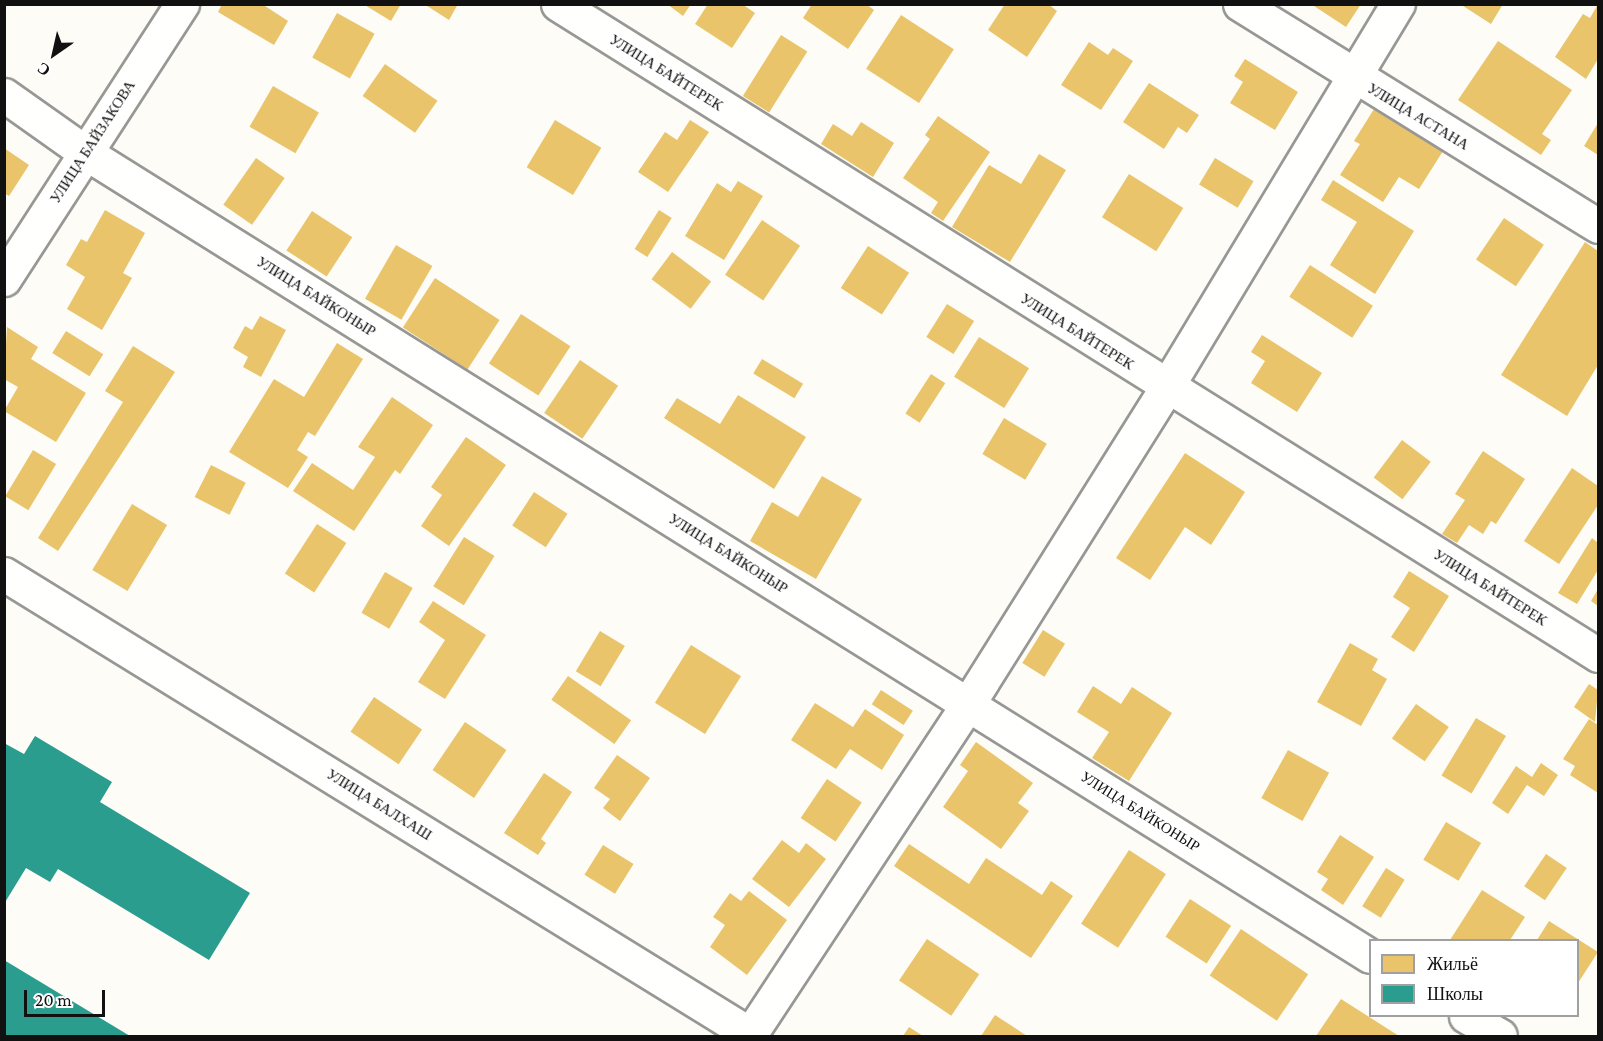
<!DOCTYPE html>
<meta charset="utf-8">
<style>
body{margin:0}
#map{position:relative;width:1603px;height:1041px;overflow:hidden;background:#fdfcf7;font-family:"Crimson Pro",serif}
div>[style]{position:absolute}
.homes>*{inset:0;background:#e9c46a;transform-origin:0 0}
.schools>*{inset:0;background:#2a9d8f}
.roads{filter:drop-shadow(2px 0 #979795) drop-shadow(-2px 0 #979795) drop-shadow(0 2px #979795) drop-shadow(0 -2px #979795)}
.minor>*{height:33px;margin:-16.5px;padding:0 16.5px;transform-origin:16.5px;border-radius:16.5px;background:#fffffe}
span{translate:-50% -50%;white-space:nowrap;text-align:center;line-height:1.15;-webkit-text-stroke:6px #fff;paint-order:stroke}
.street-label{font-size:15px;color:#111}
.frame{position:absolute;inset:0;border:6px solid #111;pointer-events:none}
.legend{position:absolute;left:1369px;top:939px;width:210px;height:78px;box-sizing:border-box;background:#fff;border:2px solid #a0a0a0;margin:0;padding:8px 10px;list-style:none;font-size:18px;color:#111}
.legend li{display:flex;align-items:center;gap:12px;height:30px}
.legend b{width:30px;border:2px solid #a0a0a0}
.north{position:absolute;left:24px;top:24px;width:60px;height:60px;-webkit-text-stroke:4px #fff;paint-order:stroke;rotate:214deg;font-size:16px;font-weight:700;line-height:24px;text-align:center;color:#111}
.north::after{content:'';display:block;margin:auto;width:21px;height:27px;background:#111;clip-path:polygon(50% 0,100% 100%,50% 72%,0 100%)}
.scale{position:absolute;left:24px;top:990px;width:81px;height:27px;box-sizing:border-box;border:3px solid #111;border-top:0;padding-left:8px;font-size:18px;line-height:21px;white-space:nowrap;color:#111;-webkit-text-stroke:4px #fff;paint-order:stroke}
</style>
<div id="map">
<div class="homes">
<div style="clip-path:polygon(222px 4px,262px 4px,288px 21px,274px 45px,218px 12px)"></div>
<div style="clip-path:polygon(363px 4px,401px 4px,391px 21px)"></div>
<div style="clip-path:polygon(424px 4px,458px 4px,449px 20px)"></div>
<div style="clip-path:polygon(667px 4px,691px 4px,683px 16px)"></div>
<div style="clip-path:polygon(708px 4px,742px 4px,755px 13px,732px 48px,695px 24px)"></div>
<div style="clip-path:polygon(812px 4px,866px 4px,874px 10px,848px 49px,803px 18px)"></div>
<div style="clip-path:polygon(1005px 4px,1048px 4px,1057px 11px,1027px 57px,988px 30px)"></div>
<div style="clip-path:polygon(1311px 4px,1361px 4px,1346px 27px)"></div>
<div style="clip-path:polygon(1460px 4px,1503px 4px,1491px 24px)"></div>
<div style="clip-path:polygon(1598px 4px,1598px 59px,1586px 79px,1555px 57px,1583px 14px,1590px 18px)"></div>
<div style="left:337px;top:13px;width:43px;height:51px;rotate:29deg"></div>
<div style="left:901px;top:15px;width:63px;height:64px;rotate:33deg"></div>
<div style="left:781px;top:35px;width:31px;height:72px;rotate:32deg"></div>
<div style="clip-path:polygon(1498px 41px,1572px 90px,1542px 134px,1551px 140px,1541px 155px,1458px 100px)"></div>
<div style="clip-path:polygon(1089px 42px,1108px 55px,1113px 48px,1133px 61px,1101px 110px,1061px 85px)"></div>
<div style="clip-path:polygon(1245px 59px,1298px 92px,1275px 130px,1230px 103px,1243px 82px,1234px 76px)"></div>
<div style="left:385px;top:64px;width:64px;height:39px;rotate:35deg"></div>
<div style="clip-path:polygon(1149px 83px,1199px 115px,1187px 133px,1178px 127px,1164px 149px,1123px 122px)"></div>
<div style="left:273px;top:86px;width:53px;height:47px;rotate:30deg"></div>
<div style="clip-path:polygon(1374px 109px,1443px 151px,1419px 189px,1399px 177px,1383px 202px,1340px 175px,1360px 144px,1354px 141px)"></div>
<div style="clip-path:polygon(938px 116px,990px 152px,943px 221px,931px 213px,938px 202px,903px 178px,930px 139px,925px 135px)"></div>
<div style="left:555px;top:120px;width:54px;height:55px;rotate:31deg"></div>
<div style="clip-path:polygon(690px 120px,709px 132px,668px 192px,638px 172px,665px 132px,677px 140px)"></div>
<div style="clip-path:polygon(861px 122px,894px 143px,873px 177px,821px 144px,833px 124px,852px 136px)"></div>
<div style="clip-path:polygon(1598px 123px,1598px 155px,1584px 146px)"></div>
<div style="clip-path:polygon(4px 148px,29px 165px,9px 196px,4px 193px)"></div>
<div style="clip-path:polygon(1039px 154px,1066px 170px,1010px 262px,952px 227px,989px 165px,1021px 184px)"></div>
<div style="left:256px;top:158px;width:35px;height:57px;rotate:35deg"></div>
<div style="left:1215px;top:158px;width:45px;height:31px;rotate:31deg"></div>
<div style="left:1129px;top:174px;width:64px;height:51px;rotate:32deg"></div>
<div style="clip-path:polygon(1333px 180px,1414px 231px,1375px 294px,1330px 265px,1357px 222px,1321px 200px)"></div>
<div style="clip-path:polygon(738px 181px,763px 196px,724px 260px,685px 236px,717px 183px,731px 192px)"></div>
<div style="clip-path:polygon(105px 210px,145px 233px,123px 273px,132px 278px,102px 330px,67px 309px,85px 277px,66px 265px,81px 239px,87px 242px)"></div>
<div style="left:659px;top:210px;width:15px;height:46px;rotate:32deg"></div>
<div style="left:312px;top:211px;width:48px;height:47px;rotate:33deg"></div>
<div style="left:1504px;top:218px;width:48px;height:50px;rotate:34deg"></div>
<div style="left:762px;top:220px;width:46px;height:66px;rotate:34deg"></div>
<div style="clip-path:polygon(1585px 242px,1598px 251px,1598px 365px,1567px 416px,1501px 375px)"></div>
<div style="left:396px;top:245px;width:42px;height:62px;rotate:30deg"></div>
<div style="left:868px;top:246px;width:49px;height:50px;rotate:33deg"></div>
<div style="left:672px;top:252px;width:49px;height:34px;rotate:37deg"></div>
<div style="left:1310px;top:265px;width:75px;height:38px;rotate:33deg"></div>
<div style="left:435px;top:278px;width:77px;height:59px;rotate:33deg"></div>
<div style="left:947px;top:304px;width:32px;height:39px;rotate:32deg"></div>
<div style="left:521px;top:314px;width:59px;height:59px;rotate:33deg"></div>
<div style="clip-path:polygon(260px 316px,286px 330px,261px 377px,243px 367px,248px 357px,233px 348px,245px 326px,252px 330px)"></div>
<div style="clip-path:polygon(7px 327px,38px 347px,31px 359px,86px 393px,56px 442px,4px 411px,18px 387px,4px 379px)"></div>
<div style="left:66px;top:331px;width:44px;height:26px;rotate:32deg"></div>
<div style="clip-path:polygon(1262px 335px,1322px 373px,1297px 412px,1251px 383px,1265px 361px,1251px 352px)"></div>
<div style="left:979px;top:337px;width:59px;height:47px;rotate:32deg"></div>
<div style="clip-path:polygon(337px 343px,363px 359px,315px 436px,308px 432px,297px 450px,308px 457px,288px 488px,229px 452px,274px 379px,304px 397px)"></div>
<div style="clip-path:polygon(133px 346px,175px 372px,58px 551px,38px 538px,123px 402px,105px 391px)"></div>
<div style="left:762px;top:359px;width:48px;height:17px;rotate:31deg"></div>
<div style="left:580px;top:360px;width:46px;height:64px;rotate:34deg"></div>
<div style="left:931px;top:374px;width:17px;height:47px;rotate:33deg"></div>
<div style="clip-path:polygon(738px 395px,806px 437px,774px 489px,664px 418px,677px 398px,720px 424px)"></div>
<div style="clip-path:polygon(392px 397px,433px 425px,400px 474px,395px 470px,354px 531px,293px 491px,312px 463px,353px 490px,375px 457px,358px 447px)"></div>
<div style="left:1004px;top:418px;width:50px;height:42px;rotate:31deg"></div>
<div style="clip-path:polygon(466px 437px,506px 465px,449px 546px,421px 526px,442px 495px,431px 487px)"></div>
<div style="left:1402px;top:440px;width:36px;height:47px;rotate:37deg"></div>
<div style="left:33px;top:450px;width:27px;height:54px;rotate:31deg"></div>
<div style="clip-path:polygon(1483px 451px,1525px 479px,1496px 524px,1491px 521px,1483px 534px,1469px 525px,1457px 543px,1442px 534px,1465px 500px,1455px 494px)"></div>
<div style="clip-path:polygon(1185px 453px,1245px 492px,1211px 545px,1185px 527px,1150px 580px,1116px 558px)"></div>
<div style="left:211px;top:465px;width:39px;height:36px;rotate:27deg"></div>
<div style="clip-path:polygon(1572px 468px,1598px 486px,1598px 505px,1559px 564px,1524px 541px)"></div>
<div style="clip-path:polygon(822px 476px,862px 499px,816px 579px,750px 541px,772px 502px,798px 517px)"></div>
<div style="left:534px;top:492px;width:40px;height:40px;rotate:33deg"></div>
<div style="left:132px;top:504px;width:41px;height:77px;rotate:31deg"></div>
<div style="left:317px;top:524px;width:35px;height:59px;rotate:33deg"></div>
<div style="left:464px;top:537px;width:36px;height:58px;rotate:32deg"></div>
<div style="clip-path:polygon(1592px 538px,1598px 543px,1598px 570px,1577px 604px,1558px 593px)"></div>
<div style="clip-path:polygon(1409px 571px,1449px 596px,1414px 652px,1391px 637px,1410px 608px,1393px 597px)"></div>
<div style="left:385px;top:572px;width:32px;height:47px;rotate:30deg"></div>
<div style="clip-path:polygon(1598px 589px,1598px 606px,1591px 601px)"></div>
<div style="clip-path:polygon(433px 601px,486px 635px,445px 699px,418px 682px,445px 640px,419px 622px)"></div>
<div style="left:1043px;top:630px;width:26px;height:39px;rotate:32deg"></div>
<div style="left:600px;top:631px;width:29px;height:47px;rotate:31deg"></div>
<div style="clip-path:polygon(1350px 643px,1378px 659px,1372px 670px,1387px 679px,1361px 726px,1317px 702px)"></div>
<div style="left:691px;top:645px;width:59px;height:68px;rotate:32deg"></div>
<div style="left:568px;top:676px;width:77px;height:29px;rotate:35deg"></div>
<div style="clip-path:polygon(1589px 684px,1598px 690px,1595px 722px,1574px 707px)"></div>
<div style="clip-path:polygon(1093px 686px,1121px 704px,1132px 687px,1172px 713px,1129px 781px,1092px 758px,1109px 732px,1077px 712px)"></div>
<div style="left:881px;top:690px;width:38px;height:17px;rotate:33deg"></div>
<div style="left:374px;top:697px;width:58px;height:42px;rotate:34deg"></div>
<div style="clip-path:polygon(815px 703px,853px 727px,865px 709px,904px 735px,882px 770px,850px 749px,836px 769px,791px 740px)"></div>
<div style="left:1416px;top:704px;width:40px;height:42px;rotate:35deg"></div>
<div style="left:1476px;top:718px;width:35px;height:67px;rotate:31deg"></div>
<div style="clip-path:polygon(1589px 719px,1598px 725px,1598px 793px,1570px 775px,1575px 766px,1563px 759px)"></div>
<div style="left:465px;top:722px;width:50px;height:58px;rotate:34deg"></div>
<div style="clip-path:polygon(976px 742px,1033px 783px,1018px 803px,1029px 811px,1001px 849px,943px 807px,968px 771px,960px 765px)"></div>
<div style="left:1288px;top:750px;width:47px;height:55px;rotate:29deg"></div>
<div style="clip-path:polygon(617px 755px,650px 778px,620px 821px,603px 808px,610px 799px,594px 788px)"></div>
<div style="clip-path:polygon(1541px 763px,1558px 775px,1544px 796px,1527px 785px,1508px 814px,1492px 803px,1516px 766px,1532px 777px)"></div>
<div style="clip-path:polygon(544px 773px,572px 792px,541px 839px,546px 843px,538px 855px,504px 833px)"></div>
<div style="left:827px;top:779px;width:42px;height:47px;rotate:34deg"></div>
<div style="left:1446px;top:822px;width:41px;height:44px;rotate:31deg"></div>
<div style="clip-path:polygon(1340px 835px,1374px 857px,1343px 905px,1321px 890px,1328px 879px,1317px 872px)"></div>
<div style="clip-path:polygon(782px 840px,799px 853px,806px 843px,826px 859px,789px 907px,752px 879px)"></div>
<div style="clip-path:polygon(909px 844px,969px 884px,986px 858px,1042px 895px,1051px 881px,1073px 896px,1031px 958px,894px 866px)"></div>
<div style="left:603px;top:845px;width:36px;height:35px;rotate:32deg"></div>
<div style="left:1129px;top:850px;width:44px;height:88px;rotate:33deg"></div>
<div style="left:1546px;top:854px;width:25px;height:39px;rotate:34deg"></div>
<div style="left:1386px;top:868px;width:22px;height:45px;rotate:32deg"></div>
<div style="clip-path:polygon(1482px 890px,1525px 917px,1510px 940px,1450px 940px)"></div>
<div style="clip-path:polygon(749px 891px,787px 920px,747px 975px,710px 947px,725px 925px,713px 917px,730px 893px,741px 901px)"></div>
<div style="left:1190px;top:899px;width:49px;height:45px;rotate:33deg"></div>
<div style="clip-path:polygon(1549px 921px,1598px 952px,1578px 983px,1578px 940px,1537px 940px)"></div>
<div style="left:1241px;top:929px;width:81px;height:56px;rotate:34deg"></div>
<div style="left:927px;top:939px;width:63px;height:50px;rotate:34deg"></div>
<div style="clip-path:polygon(1341px 999px,1399px 1036px,1316px 1036px)"></div>
<div style="clip-path:polygon(995px 1015px,1027px 1036px,981px 1036px)"></div>
<div style="clip-path:polygon(909px 1027px,923px 1036px,903px 1036px)"></div>
</div>
<div class="schools">
<div style="clip-path:polygon(35px 736px,112px 782px,100px 802px,250px 893px,209px 960px,58px 869px,50px 882px,26px 868px,4px 904px,4px 743px,24px 754px)"></div>
<div style="clip-path:polygon(4px 960px,130px 1036px,4px 1036px)"></div>
</div>
<div class="roads">
<div class="minor">
<div style="left:558px;top:4px;width:1227px;rotate:32.04deg"></div>
<div style="left:1240px;top:4px;width:421px;rotate:31.8deg"></div>
<div style="left:4px;top:95px;width:100px;rotate:35.3deg"></div>
<div style="left:86px;top:153px;width:1514px;rotate:32.02deg"></div>
<div style="left:4px;top:279px;width:328px;rotate:-57.1deg"></div>
<div style="left:4px;top:574px;width:880px;rotate:31.67deg"></div>
<div style="left:1466px;top:1016px;width:39px;rotate:30deg"></div>
<div style="left:749px;top:1036px;width:398px;rotate:-56.6deg"></div>
<div style="left:968px;top:704px;width:373px;rotate:-57.9deg"></div>
<div style="left:1166px;top:388px;width:449px;rotate:-58.9deg"></div>
</div>
</div>
<div class="street-label">
<span style="left:666px;top:73px;rotate:32deg">УЛИЦА БАЙТЕРЕК</span>
<span style="left:1418px;top:117px;rotate:31deg">УЛИЦА АСТАНА</span>
<span style="left:93px;top:142px;rotate:-57deg">УЛИЦА БАЙЗАКОВА</span>
<span style="left:316px;top:297px;rotate:32deg">УЛИЦА БАЙКОНЫР</span>
<span style="left:1077px;top:332px;rotate:32deg">УЛИЦА БАЙТЕРЕК</span>
<span style="left:728px;top:554px;rotate:32deg">УЛИЦА БАЙКОНЫР</span>
<span style="left:1490px;top:588px;rotate:32deg">УЛИЦА БАЙТЕРЕК</span>
<span style="left:379px;top:805px;rotate:32deg">УЛИЦА БАЛХАШ</span>
<span style="left:1140px;top:812px;rotate:32deg">УЛИЦА БАЙКОНЫР</span>
</div>
<div class="frame"></div>
<ul class="legend">
<li><b style="height:16px;background:#e9c46a"></b>Жильё</li>
<li><b style="height:16px;background:#2a9d8f"></b>Школы</li>
</ul>
<div class="north">С</div>
<div class="scale">20 m</div>
</div>
